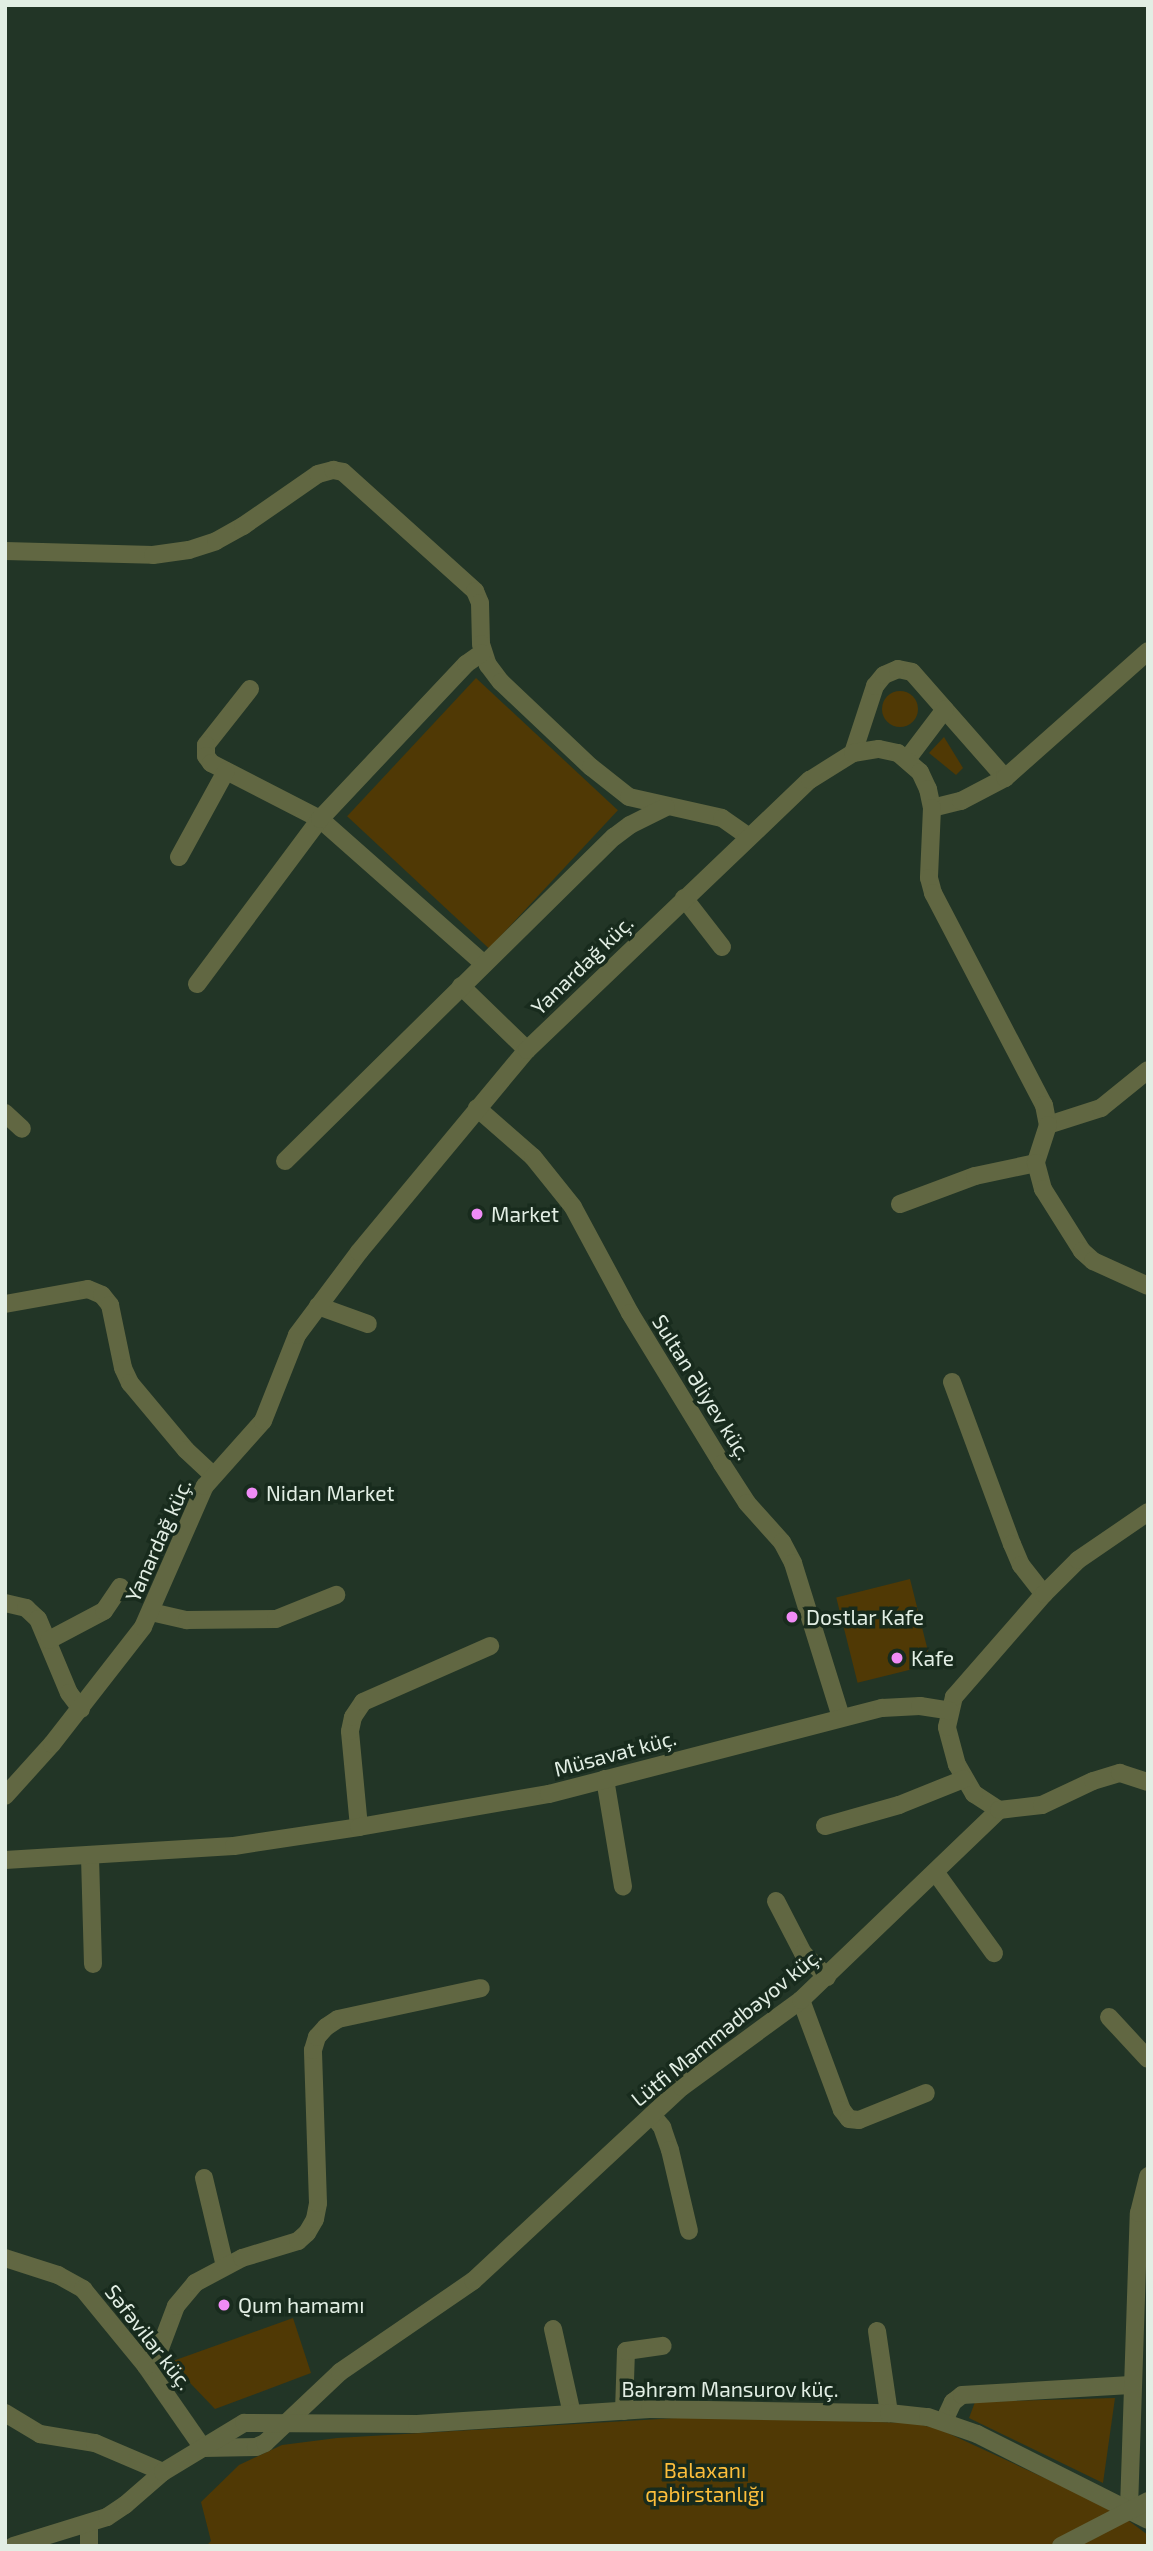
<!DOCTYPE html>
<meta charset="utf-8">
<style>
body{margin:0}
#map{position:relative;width:1153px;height:2551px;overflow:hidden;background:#223526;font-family:"Exo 2",sans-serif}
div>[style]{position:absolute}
.green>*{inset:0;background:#503905;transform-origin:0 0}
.round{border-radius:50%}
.minor>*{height:18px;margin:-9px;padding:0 9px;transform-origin:9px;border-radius:9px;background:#616742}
.dots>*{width:19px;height:19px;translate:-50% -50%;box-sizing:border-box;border:4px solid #182b1d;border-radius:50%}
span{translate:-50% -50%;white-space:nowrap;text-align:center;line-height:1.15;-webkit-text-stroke:7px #182b1d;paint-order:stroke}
.street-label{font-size:21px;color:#e2eee4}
.poi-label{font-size:21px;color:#e2eee4}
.left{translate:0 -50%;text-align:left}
.park-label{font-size:21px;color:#fcbe3b}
.frame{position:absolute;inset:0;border:7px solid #e2eee4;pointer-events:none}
</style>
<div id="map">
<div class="green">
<div style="left:476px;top:678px;width:194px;height:189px;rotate:43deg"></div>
<div class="round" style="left:882px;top:691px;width:36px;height:36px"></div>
<div style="clip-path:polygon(944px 737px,963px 768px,956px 775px,929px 753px)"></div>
<div style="left:910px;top:1579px;width:88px;height:76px;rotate:76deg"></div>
<div style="clip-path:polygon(293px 2318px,311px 2373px,215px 2409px,170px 2362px)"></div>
<div style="clip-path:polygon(1115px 2398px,1103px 2483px,969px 2418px,975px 2402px)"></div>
<div style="clip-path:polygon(694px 2417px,913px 2423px,939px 2429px,1114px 2510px,1148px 2535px,1148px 2546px,206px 2546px,211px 2541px,201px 2502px,239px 2465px,282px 2445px,337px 2438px)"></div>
</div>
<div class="minor">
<div style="left:5px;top:551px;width:148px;rotate:1.5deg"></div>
<div style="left:153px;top:555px;width:36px;rotate:-8deg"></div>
<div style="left:189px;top:550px;width:28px;rotate:-18deg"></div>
<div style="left:216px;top:541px;width:31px;rotate:-29deg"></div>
<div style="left:243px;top:526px;width:91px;rotate:-34.7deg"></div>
<div style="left:318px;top:474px;width:16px;rotate:-15deg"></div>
<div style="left:333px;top:470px;width:10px;rotate:11deg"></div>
<div style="left:343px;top:472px;width:178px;rotate:42deg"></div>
<div style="left:475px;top:591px;width:13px;rotate:67deg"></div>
<div style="left:480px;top:603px;width:41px;rotate:88.6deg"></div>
<div style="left:481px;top:644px;width:22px;rotate:72deg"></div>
<div style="left:488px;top:665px;width:21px;rotate:53deg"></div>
<div style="left:501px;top:682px;width:124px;rotate:43.4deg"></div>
<div style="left:591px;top:767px;width:48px;rotate:38.3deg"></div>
<div style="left:629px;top:797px;width:95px;rotate:12.7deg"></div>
<div style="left:722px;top:818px;width:32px;rotate:35deg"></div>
<div style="left:250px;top:689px;width:71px;rotate:128.2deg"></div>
<div style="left:206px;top:745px;width:11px;rotate:90deg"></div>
<div style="left:206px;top:756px;width:9px;rotate:54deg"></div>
<div style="left:211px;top:763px;width:123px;rotate:27.2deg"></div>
<div style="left:320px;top:819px;width:219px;rotate:41.5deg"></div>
<div style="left:853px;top:753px;width:71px;rotate:-71.8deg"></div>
<div style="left:875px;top:686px;width:14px;rotate:-51deg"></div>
<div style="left:884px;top:675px;width:15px;rotate:-23deg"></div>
<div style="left:898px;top:669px;width:14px;rotate:12deg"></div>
<div style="left:912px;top:672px;width:141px;rotate:48.7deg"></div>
<div style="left:908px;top:758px;width:61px;rotate:-52.9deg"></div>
<div style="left:932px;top:808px;width:30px;rotate:-14deg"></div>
<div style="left:961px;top:801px;width:50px;rotate:-27.6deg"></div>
<div style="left:1005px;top:778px;width:191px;rotate:-41.6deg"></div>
<div style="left:179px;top:857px;width:98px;rotate:-61.3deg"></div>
<div style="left:684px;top:898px;width:62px;rotate:52.2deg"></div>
<div style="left:197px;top:984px;width:206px;rotate:-53.3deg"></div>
<div style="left:320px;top:819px;width:213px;rotate:-46.7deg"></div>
<div style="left:466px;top:664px;width:19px;rotate:-35deg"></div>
<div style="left:461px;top:986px;width:92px;rotate:44.1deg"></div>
<div style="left:477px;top:1108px;width:74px;rotate:41.2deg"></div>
<div style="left:533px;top:1157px;width:64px;rotate:51.3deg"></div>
<div style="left:573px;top:1207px;width:120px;rotate:61.7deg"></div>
<div style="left:630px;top:1313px;width:177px;rotate:58.6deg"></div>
<div style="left:722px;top:1464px;width:46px;rotate:57.3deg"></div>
<div style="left:747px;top:1503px;width:52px;rotate:48.1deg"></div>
<div style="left:782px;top:1542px;width:24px;rotate:62deg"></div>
<div style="left:793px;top:1563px;width:161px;rotate:72.7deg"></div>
<div style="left:5px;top:1113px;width:23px;rotate:43deg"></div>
<div style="left:1048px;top:1125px;width:56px;rotate:-17.8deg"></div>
<div style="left:1101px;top:1108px;width:60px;rotate:-39deg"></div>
<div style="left:285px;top:1161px;width:462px;rotate:-44.6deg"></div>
<div style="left:614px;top:837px;width:20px;rotate:-37deg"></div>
<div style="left:630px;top:825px;width:40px;rotate:-26.6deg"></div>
<div style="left:900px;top:1204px;width:80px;rotate:-20.5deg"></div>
<div style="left:975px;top:1176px;width:62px;rotate:-12deg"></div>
<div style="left:5px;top:1304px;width:84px;rotate:-10.2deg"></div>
<div style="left:88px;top:1289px;width:15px;rotate:23deg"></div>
<div style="left:102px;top:1295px;width:13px;rotate:51deg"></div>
<div style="left:110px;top:1305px;width:64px;rotate:78.3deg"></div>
<div style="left:123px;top:1368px;width:17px;rotate:65deg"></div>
<div style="left:130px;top:1383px;width:87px;rotate:50.1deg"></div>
<div style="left:186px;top:1450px;width:37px;rotate:43deg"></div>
<div style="left:318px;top:1306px;width:53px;rotate:19.8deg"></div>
<div style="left:952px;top:1382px;width:173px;rotate:69.7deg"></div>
<div style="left:1012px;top:1544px;width:23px;rotate:67deg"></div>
<div style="left:1021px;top:1565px;width:37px;rotate:52deg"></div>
<div style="left:5px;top:1603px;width:22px;rotate:13deg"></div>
<div style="left:26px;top:1608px;width:16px;rotate:43deg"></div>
<div style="left:38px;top:1619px;width:80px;rotate:67.3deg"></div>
<div style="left:69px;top:1693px;width:20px;rotate:53deg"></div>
<div style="left:151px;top:1612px;width:37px;rotate:13deg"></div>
<div style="left:187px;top:1620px;width:89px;rotate:-0.6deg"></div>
<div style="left:276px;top:1619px;width:65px;rotate:-21.8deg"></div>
<div style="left:49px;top:1640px;width:62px;rotate:-27.8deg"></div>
<div style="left:104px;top:1611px;width:29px;rotate:-56deg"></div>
<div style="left:605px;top:1779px;width:109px;rotate:80.5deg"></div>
<div style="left:5px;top:1796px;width:70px;rotate:-47.9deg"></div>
<div style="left:52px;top:1744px;width:148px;rotate:-52.1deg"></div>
<div style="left:143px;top:1627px;width:154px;rotate:-66.3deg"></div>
<div style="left:205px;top:1486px;width:87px;rotate:-48.3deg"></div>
<div style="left:263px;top:1421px;width:92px;rotate:-68.4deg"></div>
<div style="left:297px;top:1335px;width:104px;rotate:-53.2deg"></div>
<div style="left:359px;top:1252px;width:263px;rotate:-50.3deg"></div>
<div style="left:527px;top:1050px;width:391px;rotate:-43.7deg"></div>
<div style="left:810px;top:780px;width:51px;rotate:-32.1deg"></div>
<div style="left:853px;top:753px;width:26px;rotate:-9deg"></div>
<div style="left:879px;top:749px;width:19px;rotate:12deg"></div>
<div style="left:898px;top:753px;width:29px;rotate:41deg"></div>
<div style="left:920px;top:772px;width:19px;rotate:65deg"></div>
<div style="left:928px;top:789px;width:19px;rotate:78deg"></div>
<div style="left:932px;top:808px;width:70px;rotate:92.5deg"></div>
<div style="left:929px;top:878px;width:16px;rotate:75deg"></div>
<div style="left:933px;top:893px;width:239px;rotate:62.4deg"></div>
<div style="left:1044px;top:1105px;width:20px;rotate:79deg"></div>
<div style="left:1048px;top:1125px;width:40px;rotate:108deg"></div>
<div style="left:1036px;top:1163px;width:27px;rotate:75deg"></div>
<div style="left:1043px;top:1189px;width:73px;rotate:57.8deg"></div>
<div style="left:1082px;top:1251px;width:15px;rotate:42deg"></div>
<div style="left:1093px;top:1261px;width:60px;rotate:24.4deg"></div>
<div style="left:999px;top:1810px;width:30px;rotate:-147deg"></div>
<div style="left:974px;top:1794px;width:34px;rotate:-120deg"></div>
<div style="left:957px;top:1765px;width:39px;rotate:-105deg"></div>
<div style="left:947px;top:1727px;width:31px;rotate:-77deg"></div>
<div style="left:954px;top:1697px;width:137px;rotate:-48.9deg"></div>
<div style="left:1044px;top:1594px;width:48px;rotate:-45deg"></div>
<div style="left:1078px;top:1560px;width:85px;rotate:-34.4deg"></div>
<div style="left:825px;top:1826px;width:77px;rotate:-15.8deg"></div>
<div style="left:899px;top:1805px;width:70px;rotate:-21.8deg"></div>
<div style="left:359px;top:1827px;width:96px;rotate:-95.4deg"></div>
<div style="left:350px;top:1731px;width:14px;rotate:-78deg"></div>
<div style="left:353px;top:1717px;width:18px;rotate:-56deg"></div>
<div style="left:363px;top:1702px;width:139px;rotate:-23.8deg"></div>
<div style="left:90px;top:1857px;width:107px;rotate:88.4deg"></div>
<div style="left:5px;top:1860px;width:229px;rotate:-3.5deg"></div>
<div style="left:234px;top:1846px;width:126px;rotate:-8.6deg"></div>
<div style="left:359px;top:1827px;width:193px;rotate:-9.9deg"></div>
<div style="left:549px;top:1794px;width:344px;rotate:-14.5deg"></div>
<div style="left:882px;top:1708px;width:38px;rotate:-3deg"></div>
<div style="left:920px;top:1706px;width:30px;rotate:9deg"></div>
<div style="left:936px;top:1873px;width:99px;rotate:54.1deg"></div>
<div style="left:776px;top:1901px;width:59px;rotate:62.6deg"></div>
<div style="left:803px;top:1953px;width:34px;rotate:45deg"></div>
<div style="left:801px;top:2000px;width:117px;rotate:69.6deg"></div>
<div style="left:842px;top:2110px;width:11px;rotate:52deg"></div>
<div style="left:849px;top:2119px;width:10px;rotate:6deg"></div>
<div style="left:859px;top:2120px;width:72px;rotate:-21.9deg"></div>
<div style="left:1109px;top:2017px;width:57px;rotate:47.1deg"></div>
<div style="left:652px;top:2115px;width:16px;rotate:50deg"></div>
<div style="left:662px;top:2127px;width:24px;rotate:71deg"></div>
<div style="left:670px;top:2150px;width:83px;rotate:76.8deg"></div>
<div style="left:204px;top:2178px;width:90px;rotate:76.6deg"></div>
<div style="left:5px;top:2258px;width:56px;rotate:17.8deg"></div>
<div style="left:58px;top:2275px;width:29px;rotate:29deg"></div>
<div style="left:83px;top:2289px;width:99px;rotate:50.7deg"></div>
<div style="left:146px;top:2366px;width:100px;rotate:55.2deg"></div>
<div style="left:553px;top:2329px;width:87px;rotate:77.4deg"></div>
<div style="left:877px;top:2331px;width:83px;rotate:81.7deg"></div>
<div style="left:146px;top:2366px;width:20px;rotate:-49deg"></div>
<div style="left:159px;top:2351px;width:48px;rotate:-69.3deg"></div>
<div style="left:176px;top:2306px;width:30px;rotate:-50deg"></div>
<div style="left:195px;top:2283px;width:53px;rotate:-28deg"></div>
<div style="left:242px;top:2258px;width:59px;rotate:-16.9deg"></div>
<div style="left:298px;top:2241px;width:12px;rotate:-42deg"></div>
<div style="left:307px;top:2233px;width:16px;rotate:-60deg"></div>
<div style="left:315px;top:2219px;width:16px;rotate:-79deg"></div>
<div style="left:318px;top:2203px;width:153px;rotate:-91.9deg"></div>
<div style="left:313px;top:2050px;width:14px;rotate:-73deg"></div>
<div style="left:317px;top:2037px;width:13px;rotate:-48deg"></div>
<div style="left:326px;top:2027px;width:14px;rotate:-34deg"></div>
<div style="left:338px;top:2019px;width:146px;rotate:-12.2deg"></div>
<div style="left:624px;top:2411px;width:60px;rotate:-88.1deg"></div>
<div style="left:626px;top:2351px;width:37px;rotate:-8deg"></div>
<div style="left:5px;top:2413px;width:41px;rotate:31deg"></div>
<div style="left:40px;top:2434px;width:56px;rotate:9.3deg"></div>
<div style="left:95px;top:2443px;width:74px;rotate:23.1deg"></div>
<div style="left:944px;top:2421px;width:21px;rotate:-65deg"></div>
<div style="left:953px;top:2402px;width:11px;rotate:-38deg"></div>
<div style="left:962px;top:2395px;width:169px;rotate:-3.4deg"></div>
<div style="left:203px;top:2448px;width:53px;rotate:-1.1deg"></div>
<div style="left:256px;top:2447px;width:10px;rotate:-24deg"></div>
<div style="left:265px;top:2443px;width:103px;rotate:-43.4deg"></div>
<div style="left:340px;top:2372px;width:161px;rotate:-34.4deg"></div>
<div style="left:473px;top:2281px;width:285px;rotate:-42.9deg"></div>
<div style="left:682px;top:2087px;width:147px;rotate:-36.2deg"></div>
<div style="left:801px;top:2000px;width:274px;rotate:-43.8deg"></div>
<div style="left:999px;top:1810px;width:43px;rotate:-6.6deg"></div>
<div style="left:1042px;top:1805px;width:56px;rotate:-25.2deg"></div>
<div style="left:1093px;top:1781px;width:28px;rotate:-17deg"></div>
<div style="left:1120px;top:1773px;width:29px;rotate:18deg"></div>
<div style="left:1129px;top:2508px;width:295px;rotate:-88.1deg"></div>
<div style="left:1139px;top:2213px;width:38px;rotate:-76deg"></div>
<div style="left:89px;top:2524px;width:22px;rotate:90deg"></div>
<div style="left:13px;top:2546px;width:98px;rotate:-17.1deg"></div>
<div style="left:107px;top:2517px;width:22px;rotate:-34deg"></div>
<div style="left:125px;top:2505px;width:50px;rotate:-41deg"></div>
<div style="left:163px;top:2472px;width:95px;rotate:-31.2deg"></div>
<div style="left:244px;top:2423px;width:173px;rotate:0.3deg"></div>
<div style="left:417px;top:2424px;width:233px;rotate:-3.7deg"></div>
<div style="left:650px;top:2409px;width:239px;rotate:1deg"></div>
<div style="left:889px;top:2413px;width:39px;rotate:6deg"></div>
<div style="left:928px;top:2417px;width:52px;rotate:19.1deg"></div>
<div style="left:977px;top:2434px;width:191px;rotate:26.7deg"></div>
<div style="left:1061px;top:2546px;width:98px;rotate:-27.3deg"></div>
</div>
<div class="dots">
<div style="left:477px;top:1214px;background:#f08bf6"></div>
<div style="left:252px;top:1493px;background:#f08bf6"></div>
<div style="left:792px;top:1617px;background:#f08bf6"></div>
<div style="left:897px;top:1658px;background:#f08bf6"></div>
<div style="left:224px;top:2305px;background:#f08bf6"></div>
</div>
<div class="street-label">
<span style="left:582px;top:965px;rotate:-44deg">Yanardağ küç.</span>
<span style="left:702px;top:1387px;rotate:58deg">Sultan Əliyev küç.</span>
<span style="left:158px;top:1540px;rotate:-66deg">Yanardağ küç.</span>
<span style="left:615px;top:1753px;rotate:-15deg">Müsavat küç.</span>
<span style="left:726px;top:2027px;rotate:-39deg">Lütfi Məmmədbəyov küç.</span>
<span style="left:149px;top:2337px;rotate:52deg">Səfəvilər küç.</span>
<span style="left:730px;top:2389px">Bəhrəm Mansurov küç.</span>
</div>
<div class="poi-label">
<span class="left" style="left:491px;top:1214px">Market</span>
<span class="left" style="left:266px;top:1493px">Nidan Market</span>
<span class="left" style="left:806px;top:1617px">Dostlar Kafe</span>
<span class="left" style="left:911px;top:1658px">Kafe</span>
<span class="left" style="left:238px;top:2305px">Qum hamamı</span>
</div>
<div class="park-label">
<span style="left:705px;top:2482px">Balaxanı<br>qəbirstanlığı</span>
</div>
<div class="frame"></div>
</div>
